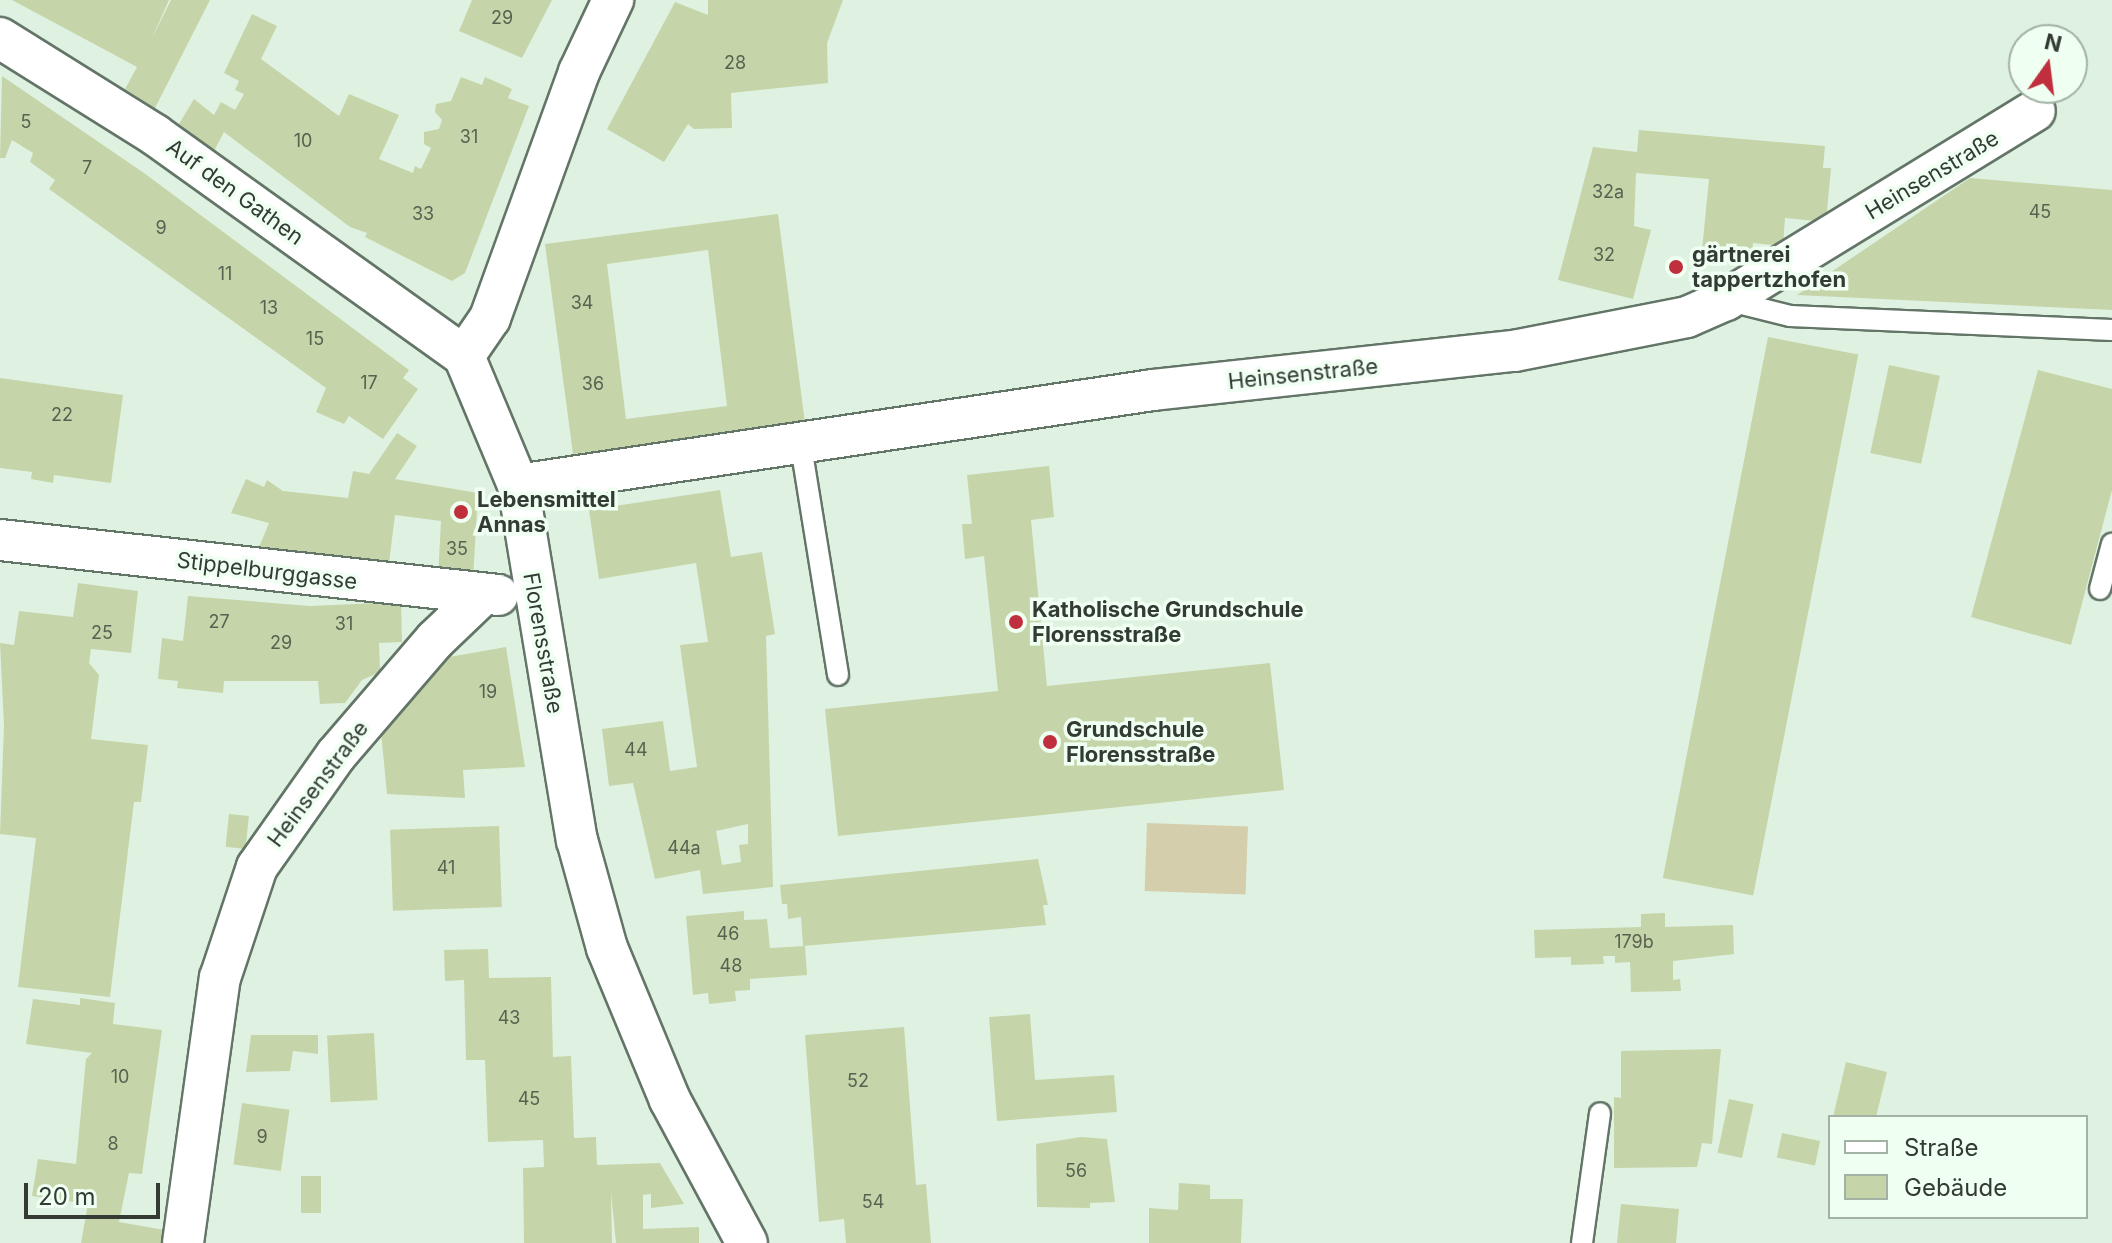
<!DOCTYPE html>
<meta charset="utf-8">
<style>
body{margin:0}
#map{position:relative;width:2112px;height:1243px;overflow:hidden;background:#dff2e2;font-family:Inter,sans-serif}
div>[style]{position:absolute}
.green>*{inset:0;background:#d5ceac;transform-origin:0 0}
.building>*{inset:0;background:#c5d5a9;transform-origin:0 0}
.roads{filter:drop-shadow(2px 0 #637567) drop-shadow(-2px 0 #637567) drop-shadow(0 2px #637567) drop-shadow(0 -2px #637567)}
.service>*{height:20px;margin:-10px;padding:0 10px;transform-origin:10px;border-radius:10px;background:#fff}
.minor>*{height:40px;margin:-20px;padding:0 20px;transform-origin:20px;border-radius:20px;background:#fff}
.dots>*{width:22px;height:22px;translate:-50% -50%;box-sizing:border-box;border:4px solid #effff1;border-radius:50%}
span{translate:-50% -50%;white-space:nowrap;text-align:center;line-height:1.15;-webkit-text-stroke:7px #effff1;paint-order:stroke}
.number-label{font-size:18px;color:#586251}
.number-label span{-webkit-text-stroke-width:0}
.street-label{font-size:22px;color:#333b34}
.poi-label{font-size:22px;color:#333b34;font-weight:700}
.left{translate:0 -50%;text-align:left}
.legend{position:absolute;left:1828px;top:1115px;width:260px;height:104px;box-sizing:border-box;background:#effff1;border:2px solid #a4b1a5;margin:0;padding:10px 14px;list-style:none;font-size:24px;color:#333b34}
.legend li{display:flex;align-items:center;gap:16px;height:40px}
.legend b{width:40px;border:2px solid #a4b1a5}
.north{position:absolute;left:2008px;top:24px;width:80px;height:80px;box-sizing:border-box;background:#effff1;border:2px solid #a4b1a5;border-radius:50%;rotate:14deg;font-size:22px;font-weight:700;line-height:32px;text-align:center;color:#333b34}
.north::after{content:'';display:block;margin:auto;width:28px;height:36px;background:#c02f3d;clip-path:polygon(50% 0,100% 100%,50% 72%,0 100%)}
.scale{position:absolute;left:24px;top:1183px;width:136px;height:36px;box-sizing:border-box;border:4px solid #333b34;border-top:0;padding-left:10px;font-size:24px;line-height:28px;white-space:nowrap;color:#333b34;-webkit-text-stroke:6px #effff1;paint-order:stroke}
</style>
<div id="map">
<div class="green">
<div style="left:1147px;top:823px;width:101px;height:68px;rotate:2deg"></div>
</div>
<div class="building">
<div style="clip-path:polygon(12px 0,169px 0,151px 40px,171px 0,210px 0,155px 108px,125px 89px,137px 67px)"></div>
<div style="clip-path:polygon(472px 0,552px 0,522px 58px,459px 31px)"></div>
<div style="clip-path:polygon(708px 0,843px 0,827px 43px,828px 83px,731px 93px,732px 128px,694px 129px,688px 124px,664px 162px,607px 129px,675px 2px,708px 15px)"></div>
<div style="clip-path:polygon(252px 14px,277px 26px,261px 59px,339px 116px,349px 94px,399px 115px,379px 159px,413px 173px,415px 166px,421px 169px,431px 148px,424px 144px,424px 132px,439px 129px,442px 120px,435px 112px,436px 104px,451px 101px,461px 77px,482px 85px,485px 77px,512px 89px,508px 98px,529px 106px,465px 273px,452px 281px,365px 237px,367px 233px,350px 227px,224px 132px,214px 151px,179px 124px,194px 99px,214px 115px,221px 102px,235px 110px,244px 94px,235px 90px,239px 81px,224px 73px)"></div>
<div style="clip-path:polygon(2px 76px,144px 173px,409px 370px,403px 378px,418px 389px,383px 439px,349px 416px,344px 424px,316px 412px,326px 388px,49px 189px,55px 180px,30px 162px,33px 153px,12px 140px,5px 158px,0 158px)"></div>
<div style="clip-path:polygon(1639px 130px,1825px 146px,1823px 168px,1831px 168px,1826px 222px,1785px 218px,1783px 246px,1753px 243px,1752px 254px,1702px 250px,1709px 179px,1636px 173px,1634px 226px,1651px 230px,1633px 299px,1558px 280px,1593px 147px,1637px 152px)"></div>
<div style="clip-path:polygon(1970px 178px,2112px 190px,2112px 310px,1797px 295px)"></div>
<div style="clip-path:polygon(evenodd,778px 214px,805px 423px,573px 454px,545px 244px,778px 214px,708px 250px,727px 406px,626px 419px,607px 264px,708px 250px)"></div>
<div style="left:1768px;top:337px;width:92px;height:551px;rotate:11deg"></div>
<div style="left:1889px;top:365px;width:52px;height:90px;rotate:12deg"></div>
<div style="clip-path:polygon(2038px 370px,2112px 389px,2112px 490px,2071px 645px,1971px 617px)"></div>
<div style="clip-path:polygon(0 378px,123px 395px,111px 483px,54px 475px,53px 483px,31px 479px,32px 472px,0 468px)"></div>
<div style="clip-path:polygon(397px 433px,417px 446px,395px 479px,478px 493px,473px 579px,438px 577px,441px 521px,395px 515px,388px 571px,255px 557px,269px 523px,231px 513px,246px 479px,264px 487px,267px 480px,283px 491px,348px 498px,353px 471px,369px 474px)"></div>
<div style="clip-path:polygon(1049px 466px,1054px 517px,1031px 520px,1047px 686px,1270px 663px,1284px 790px,838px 836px,825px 709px,998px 691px,984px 556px,965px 559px,962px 524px,972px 524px,967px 475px)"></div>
<div style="clip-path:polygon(evenodd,720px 490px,731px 557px,762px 552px,775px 634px,766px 636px,773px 887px,703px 894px,700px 870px,655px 879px,633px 783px,609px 786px,602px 729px,663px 721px,670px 771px,697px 767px,680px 645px,708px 642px,696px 563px,599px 579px,589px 510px,720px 490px,748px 824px,748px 844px,739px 845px,741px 862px,722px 865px,716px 831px,748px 824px)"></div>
<div style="clip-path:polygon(78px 583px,138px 591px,131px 653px,91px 649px,89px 663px,99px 675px,91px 739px,148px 745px,141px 802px,134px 802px,110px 997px,18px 987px,36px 838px,0 834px,4px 726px,0 643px,14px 645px,19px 611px,73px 617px)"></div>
<div style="clip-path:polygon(188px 596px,310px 606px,401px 602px,402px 642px,379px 643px,380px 672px,362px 680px,345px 703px,320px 704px,318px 681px,224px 681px,223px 693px,177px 688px,178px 681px,158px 679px,162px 638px,183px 641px)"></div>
<div style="clip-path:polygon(506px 647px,525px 767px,463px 770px,465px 798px,387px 794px,381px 732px,432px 660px)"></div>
<div style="left:229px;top:814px;width:20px;height:33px;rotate:6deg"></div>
<div style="left:499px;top:826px;width:81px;height:109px;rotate:88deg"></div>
<div style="clip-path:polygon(1038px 859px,1048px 905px,1043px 905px,1046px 925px,803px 946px,801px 917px,788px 919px,787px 904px,782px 904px,780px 885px)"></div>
<div style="clip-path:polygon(744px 911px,744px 920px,767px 919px,770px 948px,805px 946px,807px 975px,750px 979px,750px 990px,735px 991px,736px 1001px,709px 1004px,708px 993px,693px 995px,686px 916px)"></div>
<div style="clip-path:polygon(1665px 913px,1665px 927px,1733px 925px,1734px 954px,1673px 961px,1673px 980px,1680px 979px,1681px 991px,1631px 992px,1630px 962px,1615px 963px,1615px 956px,1603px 956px,1604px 964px,1571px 965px,1571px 957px,1535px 958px,1534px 930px,1641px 927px,1641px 914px)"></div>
<div style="clip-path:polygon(488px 949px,489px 978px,551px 977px,553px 1057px,571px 1056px,574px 1138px,596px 1137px,597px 1165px,660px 1163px,684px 1204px,651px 1208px,651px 1194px,643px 1195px,643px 1229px,699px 1227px,699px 1243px,616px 1243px,611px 1192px,612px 1243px,524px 1243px,523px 1168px,544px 1167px,543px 1140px,488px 1142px,485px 1060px,466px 1060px,464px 980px,445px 981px,444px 950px)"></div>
<div style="clip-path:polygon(80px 998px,115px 1003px,113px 1024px,162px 1030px,142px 1174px,129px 1173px,119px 1222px,170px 1231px,167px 1243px,81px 1243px,88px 1204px,32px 1196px,38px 1159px,76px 1164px,86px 1059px,92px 1053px,26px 1044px,33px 999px,80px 1005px)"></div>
<div style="clip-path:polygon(1030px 1014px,1035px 1080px,1114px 1075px,1117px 1112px,997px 1121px,989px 1017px)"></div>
<div style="clip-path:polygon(904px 1027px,916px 1185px,926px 1184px,931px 1243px,846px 1243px,844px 1219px,819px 1222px,805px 1035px)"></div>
<div style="left:374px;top:1033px;width:67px;height:47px;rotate:87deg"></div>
<div style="clip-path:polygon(251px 1035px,318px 1035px,318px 1054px,293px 1051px,290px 1071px,246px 1072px)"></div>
<div style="clip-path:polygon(1721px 1049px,1712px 1144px,1702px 1143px,1697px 1167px,1614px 1168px,1614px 1097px,1621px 1098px,1621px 1051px)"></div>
<div style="clip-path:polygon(1846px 1062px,1887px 1072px,1876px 1117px,1833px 1117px)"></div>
<div style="left:1729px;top:1099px;width:25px;height:55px;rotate:12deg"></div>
<div style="left:242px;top:1103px;width:48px;height:62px;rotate:8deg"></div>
<div style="left:1782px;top:1133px;width:39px;height:25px;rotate:12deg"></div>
<div style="clip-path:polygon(1081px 1137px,1107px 1139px,1115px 1202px,1090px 1203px,1090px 1208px,1037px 1207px,1036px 1144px)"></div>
<div style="left:321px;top:1176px;width:37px;height:20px;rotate:90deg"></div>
<div style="clip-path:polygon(1179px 1183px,1210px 1185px,1210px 1199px,1243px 1199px,1241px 1243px,1149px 1243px,1149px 1208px,1178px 1210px)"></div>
<div style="clip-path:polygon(1621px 1204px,1679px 1209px,1676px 1243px,1617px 1243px)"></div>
</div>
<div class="roads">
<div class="service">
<div style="left:1730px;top:301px;width:62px;rotate:14deg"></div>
<div style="left:1790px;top:316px;width:322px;rotate:2.5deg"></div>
<div style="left:800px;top:440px;width:238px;rotate:80.8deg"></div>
<div style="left:2100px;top:589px;width:47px;rotate:-75.1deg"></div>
<div style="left:1582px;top:1243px;width:131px;rotate:-82.1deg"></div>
</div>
<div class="minor">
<div style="left:0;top:38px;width:183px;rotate:32deg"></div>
<div style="left:155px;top:135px;width:380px;rotate:35.6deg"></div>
<div style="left:464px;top:356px;width:140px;rotate:67.3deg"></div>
<div style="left:518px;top:485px;width:360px;rotate:80.6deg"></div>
<div style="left:577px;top:840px;width:112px;rotate:74.5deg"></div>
<div style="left:607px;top:948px;width:165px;rotate:67.5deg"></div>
<div style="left:670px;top:1100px;width:162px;rotate:61.7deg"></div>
<div style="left:464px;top:356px;width:46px;rotate:-55.6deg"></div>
<div style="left:490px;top:318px;width:262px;rotate:-70.1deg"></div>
<div style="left:579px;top:72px;width:80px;rotate:-64.7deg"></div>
<div style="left:518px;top:485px;width:642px;rotate:-8.51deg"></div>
<div style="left:1153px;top:390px;width:363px;rotate:-6.2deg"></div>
<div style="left:1514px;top:351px;width:176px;rotate:-11.1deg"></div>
<div style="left:1687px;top:317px;width:43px;rotate:-23.6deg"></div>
<div style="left:1726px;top:300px;width:362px;rotate:-31.5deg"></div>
<div style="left:0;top:540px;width:501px;rotate:6.3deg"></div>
<div style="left:183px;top:1243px;width:268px;rotate:-82.1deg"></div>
<div style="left:220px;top:978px;width:117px;rotate:-71.6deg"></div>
<div style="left:257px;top:867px;width:137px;rotate:-54.8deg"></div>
<div style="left:336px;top:755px;width:152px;rotate:-49.3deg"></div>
<div style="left:435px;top:640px;width:64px;rotate:-43.7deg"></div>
</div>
</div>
<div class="dots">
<div style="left:1676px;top:267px;background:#c02f3d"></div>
<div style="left:461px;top:512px;background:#c02f3d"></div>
<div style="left:1016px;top:622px;background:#c02f3d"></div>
<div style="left:1050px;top:742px;background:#c02f3d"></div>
</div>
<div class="number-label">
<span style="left:502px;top:18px">29</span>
<span style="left:735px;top:63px">28</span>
<span style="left:26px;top:122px">5</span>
<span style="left:469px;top:137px">31</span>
<span style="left:303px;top:141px">10</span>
<span style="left:87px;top:168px">7</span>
<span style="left:1608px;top:192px">32a</span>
<span style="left:2040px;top:212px">45</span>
<span style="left:423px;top:214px">33</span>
<span style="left:161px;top:228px">9</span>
<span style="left:1604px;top:255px">32</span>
<span style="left:225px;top:274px">11</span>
<span style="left:582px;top:303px">34</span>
<span style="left:269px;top:308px">13</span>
<span style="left:315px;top:339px">15</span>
<span style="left:369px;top:383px">17</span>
<span style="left:593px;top:384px">36</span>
<span style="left:62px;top:415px">22</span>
<span style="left:457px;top:549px">35</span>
<span style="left:219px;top:622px">27</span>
<span style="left:344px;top:624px">31</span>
<span style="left:102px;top:633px">25</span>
<span style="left:281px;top:643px">29</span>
<span style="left:488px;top:692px">19</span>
<span style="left:636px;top:750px">44</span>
<span style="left:684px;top:848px">44a</span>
<span style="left:446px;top:868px">41</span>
<span style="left:728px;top:934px">46</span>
<span style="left:1634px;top:942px">179b</span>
<span style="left:731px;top:966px">48</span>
<span style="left:509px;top:1018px">43</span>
<span style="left:120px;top:1077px">10</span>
<span style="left:858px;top:1081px">52</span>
<span style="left:529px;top:1099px">45</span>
<span style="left:262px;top:1137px">9</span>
<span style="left:113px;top:1144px">8</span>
<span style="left:1076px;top:1171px">56</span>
<span style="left:873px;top:1202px">54</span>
</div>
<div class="street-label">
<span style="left:1932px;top:175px;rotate:-31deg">Heinsenstraße</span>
<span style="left:235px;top:192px;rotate:36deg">Auf den Gathen</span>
<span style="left:1303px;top:374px;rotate:-6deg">Heinsenstraße</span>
<span style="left:267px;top:571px;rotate:7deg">Stippelburggasse</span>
<span style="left:543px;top:643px;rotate:80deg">Florensstraße</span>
<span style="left:318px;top:784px;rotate:-53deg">Heinsenstraße</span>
</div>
<div class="poi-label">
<span class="left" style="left:1692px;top:267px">gärtnerei<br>tappertzhofen</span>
<span class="left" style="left:477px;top:512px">Lebensmittel<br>Annas</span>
<span class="left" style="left:1032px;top:622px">Katholische Grundschule<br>Florensstraße</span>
<span class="left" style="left:1066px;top:742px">Grundschule<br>Florensstraße</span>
</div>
<ul class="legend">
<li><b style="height:10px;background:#fff"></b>Straße</li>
<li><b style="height:22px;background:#c5d5a9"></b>Gebäude</li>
</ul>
<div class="north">N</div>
<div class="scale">20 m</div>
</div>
